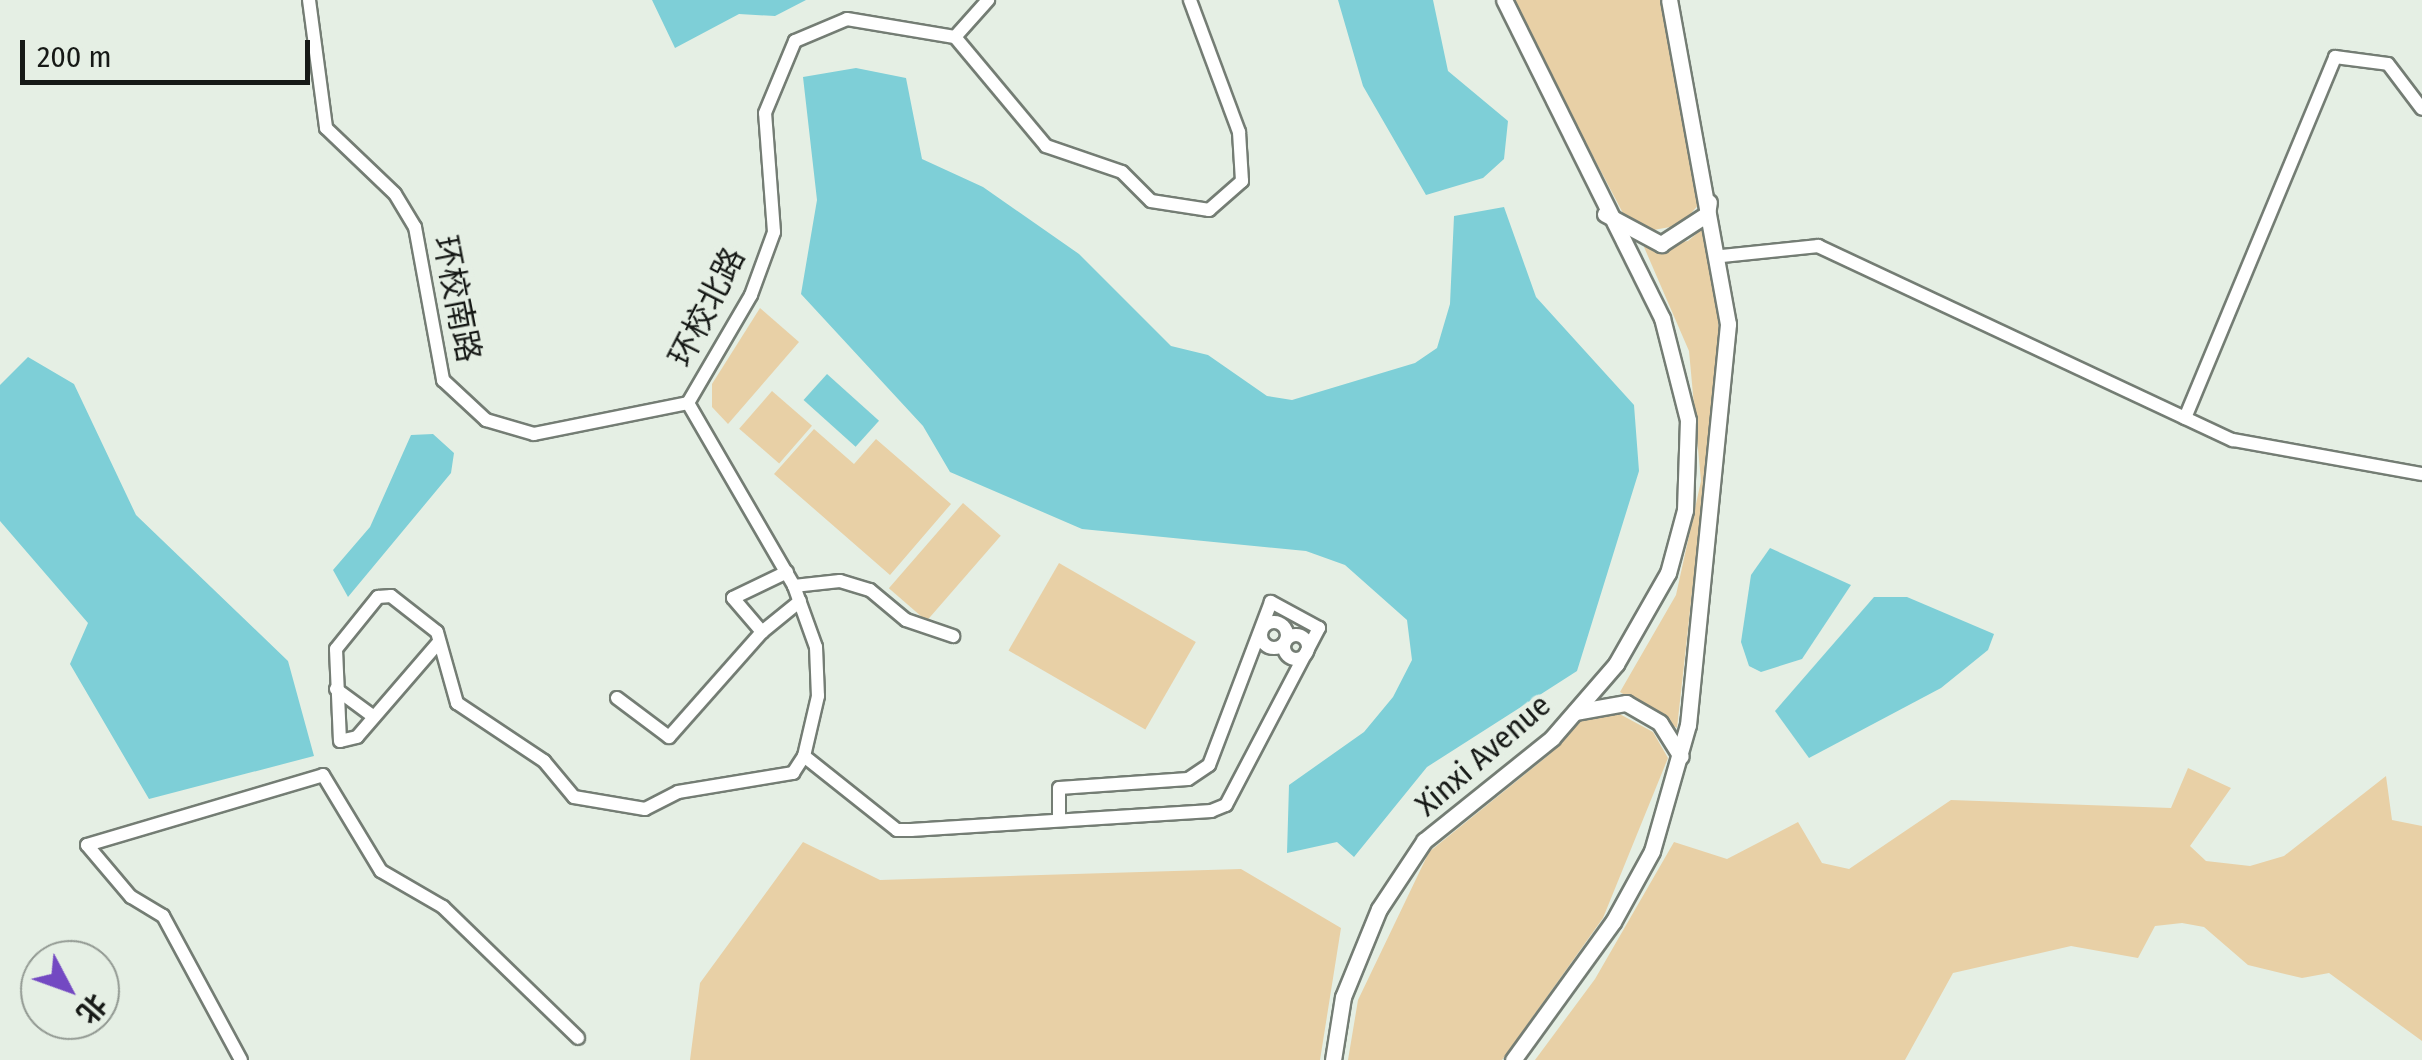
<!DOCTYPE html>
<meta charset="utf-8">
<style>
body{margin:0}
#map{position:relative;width:2422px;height:1060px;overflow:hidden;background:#e5efe4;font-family:"Fira Sans Condensed","Noto Sans SC",sans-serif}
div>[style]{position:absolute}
.green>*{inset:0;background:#e8d0a6;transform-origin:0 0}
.water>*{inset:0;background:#7ecfd7;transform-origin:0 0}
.roads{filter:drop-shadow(2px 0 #747d74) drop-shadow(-2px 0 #747d74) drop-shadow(0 2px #747d74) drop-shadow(0 -2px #747d74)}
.minor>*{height:12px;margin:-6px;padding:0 6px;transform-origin:6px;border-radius:6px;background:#fff}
.minor>.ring{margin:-6px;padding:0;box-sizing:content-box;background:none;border:12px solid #fff;border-radius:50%}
.major>*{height:15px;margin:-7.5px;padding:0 7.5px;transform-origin:7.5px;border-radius:7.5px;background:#fff}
span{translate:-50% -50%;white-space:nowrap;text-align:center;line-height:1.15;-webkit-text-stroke:9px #e5efe4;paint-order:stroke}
.street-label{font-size:32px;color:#161916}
.north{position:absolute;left:20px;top:940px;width:100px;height:100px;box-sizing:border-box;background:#e5efe4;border:2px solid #929992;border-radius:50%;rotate:131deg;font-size:28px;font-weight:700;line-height:40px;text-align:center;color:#161916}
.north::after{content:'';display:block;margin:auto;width:35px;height:45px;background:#7349c2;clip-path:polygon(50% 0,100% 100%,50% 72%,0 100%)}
.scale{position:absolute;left:20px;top:40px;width:290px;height:45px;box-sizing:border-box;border:5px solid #161916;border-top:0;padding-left:12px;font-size:30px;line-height:35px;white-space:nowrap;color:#161916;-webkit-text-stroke:8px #e5efe4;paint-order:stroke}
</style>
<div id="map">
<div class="green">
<div style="clip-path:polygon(1511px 0,1662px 0,1700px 203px,1681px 225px,1648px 231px,1626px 219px)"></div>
<div style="clip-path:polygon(1708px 224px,1720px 340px,1677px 728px,1620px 692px,1676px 595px,1701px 481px,1689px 351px,1644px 247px,1688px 241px)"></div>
<div style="clip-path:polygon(760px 308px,799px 342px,728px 424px,712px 407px,712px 384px)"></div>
<div style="left:772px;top:391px;width:53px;height:50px;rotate:41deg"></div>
<div style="clip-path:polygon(814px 429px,854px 464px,876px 439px,951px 504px,890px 575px,774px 474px)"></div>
<div style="left:963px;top:503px;width:50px;height:113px;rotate:41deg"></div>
<div style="left:1059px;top:563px;width:158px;height:101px;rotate:30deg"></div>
<div style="clip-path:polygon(1578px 711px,1614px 711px,1653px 732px,1668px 758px,1603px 918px,1502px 1060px,1348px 1060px,1358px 1000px,1429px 852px,1550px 754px)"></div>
<div style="clip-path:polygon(2188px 768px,2231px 788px,2190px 846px,2206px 861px,2250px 866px,2284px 856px,2386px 776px,2392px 820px,2422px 826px,2422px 1041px,2329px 973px,2302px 978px,2248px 965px,2204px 927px,2182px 923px,2155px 926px,2138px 958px,2071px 946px,1953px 973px,1905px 1060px,1535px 1060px,1595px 979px,1674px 842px,1727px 859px,1798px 822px,1822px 863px,1849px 869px,1951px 800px,2171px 808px)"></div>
<div style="clip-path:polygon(803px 842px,880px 880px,1241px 869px,1341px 928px,1320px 1060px,690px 1060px,700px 983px)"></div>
</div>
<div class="water">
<div style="clip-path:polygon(652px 0,806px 0,775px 16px,739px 14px,675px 48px)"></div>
<div style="clip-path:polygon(1338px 0,1433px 0,1448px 71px,1508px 121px,1504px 159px,1483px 178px,1426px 195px,1363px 86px)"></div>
<div style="clip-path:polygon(856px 68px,906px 78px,922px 159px,983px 187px,1079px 254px,1171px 346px,1208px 355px,1267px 396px,1292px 400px,1415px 363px,1437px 348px,1450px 304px,1454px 216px,1504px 207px,1536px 297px,1634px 405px,1639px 471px,1577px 671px,1427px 767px,1354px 857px,1337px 842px,1287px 853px,1289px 785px,1364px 732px,1393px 697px,1412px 660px,1407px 620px,1345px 565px,1306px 551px,1082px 529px,950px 472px,923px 426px,801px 294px,817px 200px,803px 77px)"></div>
<div style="clip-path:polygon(28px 357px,74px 384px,136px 515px,288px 661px,314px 756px,149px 799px,70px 664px,88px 623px,0 521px,0 385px)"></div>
<div style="left:827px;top:374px;width:70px;height:35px;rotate:42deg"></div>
<div style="clip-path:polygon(433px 434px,454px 453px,451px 473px,348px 597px,333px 570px,370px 527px,411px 435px)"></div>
<div style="clip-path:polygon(1770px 548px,1851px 585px,1802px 659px,1761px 672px,1749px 666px,1741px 642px,1751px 575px)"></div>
<div style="clip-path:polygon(1874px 597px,1907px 597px,1994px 634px,1988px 650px,1941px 688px,1809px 758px,1775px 711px)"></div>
</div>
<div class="roads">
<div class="minor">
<div style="left:309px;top:0;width:129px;rotate:82.4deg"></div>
<div style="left:326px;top:128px;width:95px;rotate:43.7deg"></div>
<div style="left:395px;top:194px;width:39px;rotate:59deg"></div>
<div style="left:415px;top:227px;width:156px;rotate:79.6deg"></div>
<div style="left:443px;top:380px;width:59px;rotate:42.9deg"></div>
<div style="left:486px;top:420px;width:50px;rotate:16.3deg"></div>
<div style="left:534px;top:434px;width:157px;rotate:-11.4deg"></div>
<div style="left:955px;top:37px;width:142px;rotate:50.1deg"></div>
<div style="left:1046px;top:146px;width:80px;rotate:18.9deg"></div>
<div style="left:1122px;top:172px;width:41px;rotate:45deg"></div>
<div style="left:1151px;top:201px;width:59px;rotate:8.8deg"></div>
<div style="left:1209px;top:210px;width:44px;rotate:-41.3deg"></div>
<div style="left:1242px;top:181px;width:49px;rotate:-93.5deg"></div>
<div style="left:1239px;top:132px;width:141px;rotate:-110.4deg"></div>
<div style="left:1722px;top:256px;width:97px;rotate:-5.9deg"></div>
<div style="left:1818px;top:246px;width:458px;rotate:25.1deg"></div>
<div style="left:2233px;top:440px;width:192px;rotate:10.2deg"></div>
<div style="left:688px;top:403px;width:211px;rotate:59.9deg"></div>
<div style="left:794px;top:586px;width:65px;rotate:70.2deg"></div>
<div style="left:816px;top:647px;width:49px;rotate:87.7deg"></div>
<div style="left:818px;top:696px;width:62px;rotate:103.1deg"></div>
<div style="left:804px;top:756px;width:119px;rotate:38.5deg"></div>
<div style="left:897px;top:830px;width:14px"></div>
<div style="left:911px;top:830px;width:301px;rotate:-3.6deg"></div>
<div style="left:1211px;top:811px;width:16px;rotate:-22deg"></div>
<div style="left:1226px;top:805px;width:200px;rotate:-62.3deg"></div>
<div style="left:1319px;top:628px;width:55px;rotate:-151.6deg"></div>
<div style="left:1271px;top:602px;width:174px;rotate:110.8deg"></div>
<div style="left:1209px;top:765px;width:25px;rotate:146deg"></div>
<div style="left:1188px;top:779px;width:129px;rotate:176deg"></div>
<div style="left:1059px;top:788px;width:32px;rotate:90deg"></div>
<div style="left:688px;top:403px;width:125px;rotate:-59.7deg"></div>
<div style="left:751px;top:295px;width:67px;rotate:-69.9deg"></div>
<div style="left:774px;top:232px;width:119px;rotate:-94.3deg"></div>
<div style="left:765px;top:113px;width:78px;rotate:-67.4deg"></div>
<div style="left:795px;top:41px;width:56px;rotate:-22.9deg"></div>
<div style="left:847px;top:19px;width:109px;rotate:9.5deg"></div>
<div style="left:955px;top:37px;width:50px;rotate:-48.3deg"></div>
<div style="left:2185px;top:418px;width:391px;rotate:-67.4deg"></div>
<div style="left:2335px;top:57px;width:53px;rotate:7.5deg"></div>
<div style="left:2388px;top:64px;width:56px;rotate:52.9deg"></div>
<div style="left:787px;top:572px;width:60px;rotate:154.3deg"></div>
<div style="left:733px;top:598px;width:45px;rotate:49.5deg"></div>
<div style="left:762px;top:632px;width:49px;rotate:-39.2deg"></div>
<div style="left:794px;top:586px;width:46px;rotate:-6.2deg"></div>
<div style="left:840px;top:581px;width:31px;rotate:17deg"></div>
<div style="left:870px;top:590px;width:47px;rotate:39.8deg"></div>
<div style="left:906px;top:620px;width:50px;rotate:18.8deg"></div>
<div class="ring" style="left:1261px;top:622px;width:14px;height:14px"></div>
<div class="ring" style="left:1284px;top:635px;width:12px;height:12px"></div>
<div style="left:439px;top:642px;width:125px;rotate:130.8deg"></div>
<div style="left:357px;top:737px;width:17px;rotate:167deg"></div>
<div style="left:340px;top:741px;width:92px;rotate:-92.5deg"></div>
<div style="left:336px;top:649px;width:67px;rotate:-51.1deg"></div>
<div style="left:378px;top:597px;width:13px;rotate:-4deg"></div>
<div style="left:391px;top:596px;width:58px;rotate:38deg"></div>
<div style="left:437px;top:632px;width:74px;rotate:74.3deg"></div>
<div style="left:457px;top:703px;width:105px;rotate:33.7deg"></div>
<div style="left:544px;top:761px;width:47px;rotate:50.2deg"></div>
<div style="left:574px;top:797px;width:72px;rotate:9.6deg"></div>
<div style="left:645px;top:809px;width:37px;rotate:-27deg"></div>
<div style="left:678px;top:792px;width:117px;rotate:-9.4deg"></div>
<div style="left:793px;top:773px;width:20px;rotate:-57deg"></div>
<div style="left:336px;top:689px;width:47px;rotate:36.4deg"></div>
<div style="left:617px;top:698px;width:65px;rotate:36.9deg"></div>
<div style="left:669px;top:737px;width:140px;rotate:-48.5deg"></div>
<div style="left:241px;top:1060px;width:164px;rotate:-118.4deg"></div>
<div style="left:163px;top:916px;width:37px;rotate:-149deg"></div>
<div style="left:131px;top:897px;width:68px;rotate:-130.2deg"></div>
<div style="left:87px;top:845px;width:246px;rotate:-16.5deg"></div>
<div style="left:323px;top:775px;width:112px;rotate:58.9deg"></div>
<div style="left:381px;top:871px;width:72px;rotate:30.1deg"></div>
<div style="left:443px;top:907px;width:188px;rotate:44.1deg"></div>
</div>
<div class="major">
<div style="left:1605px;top:214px;width:64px;rotate:28.2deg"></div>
<div style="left:1661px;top:244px;width:55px;rotate:-33.1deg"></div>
<div style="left:1707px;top:214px;width:12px;rotate:-81deg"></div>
<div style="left:1575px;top:712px;width:52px;rotate:-10deg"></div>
<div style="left:1626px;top:703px;width:39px;rotate:30deg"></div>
<div style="left:1660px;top:723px;width:39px;rotate:58deg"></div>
<div style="left:1333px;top:1060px;width:64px;rotate:-81deg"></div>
<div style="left:1343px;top:997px;width:95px;rotate:-67.8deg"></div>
<div style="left:1379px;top:909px;width:82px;rotate:-56.5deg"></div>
<div style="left:1424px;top:841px;width:164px;rotate:-38.8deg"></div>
<div style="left:1552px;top:738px;width:98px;rotate:-49.1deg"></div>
<div style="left:1616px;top:664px;width:105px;rotate:-60.3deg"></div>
<div style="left:1668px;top:573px;width:65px;rotate:-74.9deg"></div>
<div style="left:1685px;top:510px;width:90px;rotate:-88.1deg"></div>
<div style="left:1688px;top:420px;width:105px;rotate:-104.3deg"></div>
<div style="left:1662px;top:318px;width:355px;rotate:-116.4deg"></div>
<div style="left:1513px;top:1060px;width:170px;rotate:-54.1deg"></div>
<div style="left:1613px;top:922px;width:81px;rotate:-61.2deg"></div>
<div style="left:1652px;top:851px;width:131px;rotate:-74.1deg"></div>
<div style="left:1688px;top:725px;width:403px;rotate:-84.3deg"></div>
<div style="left:1728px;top:324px;width:329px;rotate:-100.3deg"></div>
</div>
</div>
<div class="street-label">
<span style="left:457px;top:299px;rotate:79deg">环校南路</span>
<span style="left:707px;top:307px;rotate:-63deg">环校北路</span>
<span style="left:1483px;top:755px;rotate:-41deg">Xinxi Avenue</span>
</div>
<div class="north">北</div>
<div class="scale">200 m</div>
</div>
